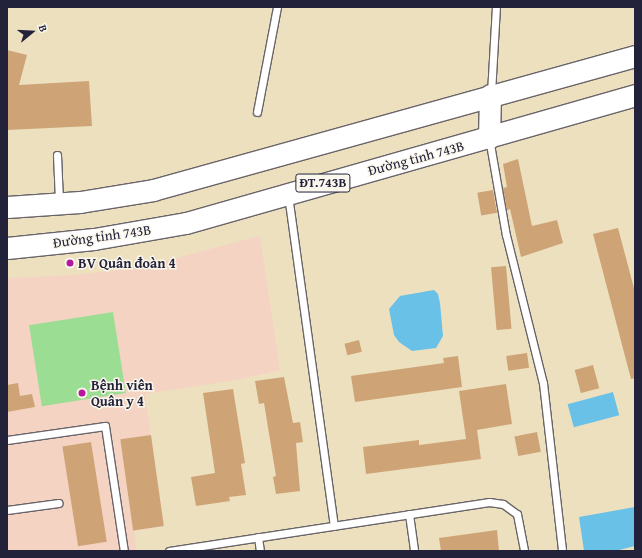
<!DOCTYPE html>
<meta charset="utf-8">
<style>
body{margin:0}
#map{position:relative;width:642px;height:558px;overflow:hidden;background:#ede0bf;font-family:"Gentium Book Plus",serif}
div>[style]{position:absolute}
.built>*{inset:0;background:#f5d3c2}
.green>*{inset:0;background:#9cdd94;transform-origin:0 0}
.water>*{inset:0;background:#69c1e7;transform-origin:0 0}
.building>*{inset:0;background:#cea476;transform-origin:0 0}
.roads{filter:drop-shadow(1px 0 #696469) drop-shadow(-1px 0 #696469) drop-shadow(0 1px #696469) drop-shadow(0 -1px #696469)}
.lane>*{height:7px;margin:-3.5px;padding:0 3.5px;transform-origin:3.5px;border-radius:3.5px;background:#fff}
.primary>*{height:21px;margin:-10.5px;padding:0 10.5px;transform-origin:10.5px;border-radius:10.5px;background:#fff}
.dots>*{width:11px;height:11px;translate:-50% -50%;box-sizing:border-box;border:2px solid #fbf7ec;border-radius:50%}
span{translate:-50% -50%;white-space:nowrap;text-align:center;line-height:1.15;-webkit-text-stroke:3px #fbf7ec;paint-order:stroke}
.shield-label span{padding:1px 3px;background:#fbf7ec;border:1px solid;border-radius:3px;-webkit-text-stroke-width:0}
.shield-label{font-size:13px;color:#22223b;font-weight:700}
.street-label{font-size:14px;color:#22223b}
.poi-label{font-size:14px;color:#22223b;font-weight:700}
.left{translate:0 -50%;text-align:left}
.frame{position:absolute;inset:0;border:8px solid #22223b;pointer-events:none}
.north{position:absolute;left:12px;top:12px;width:40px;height:40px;-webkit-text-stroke:3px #fbf7ec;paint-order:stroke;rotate:72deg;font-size:11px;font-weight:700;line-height:16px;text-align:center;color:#22223b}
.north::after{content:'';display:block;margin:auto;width:14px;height:18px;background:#22223b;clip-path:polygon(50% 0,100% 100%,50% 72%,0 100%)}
</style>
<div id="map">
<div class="built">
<div style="clip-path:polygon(260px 236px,280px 370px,236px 380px,145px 394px,164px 526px,134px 531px,137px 551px,7px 551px,7px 278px,75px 275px,111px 271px,157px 263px)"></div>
</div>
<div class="green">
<div style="left:113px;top:312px;width:82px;height:85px;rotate:81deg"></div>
</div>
<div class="water">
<div style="clip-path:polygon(434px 290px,438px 294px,440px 303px,443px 336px,436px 348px,412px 351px,399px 342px,394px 335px,389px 309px,400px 296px)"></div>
<div style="left:613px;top:392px;width:24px;height:47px;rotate:75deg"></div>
<div style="clip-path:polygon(635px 507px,635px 546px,615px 551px,584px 551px,579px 517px)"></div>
</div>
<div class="building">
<div style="clip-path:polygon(7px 50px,27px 55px,19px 85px,89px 81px,92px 126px,7px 130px)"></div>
<div style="clip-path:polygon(518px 159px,532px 226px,557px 220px,563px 243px,521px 257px,510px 209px,507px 210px,503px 188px,507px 187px,503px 164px)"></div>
<div style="left:493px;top:190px;width:23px;height:16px;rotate:80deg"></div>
<div style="clip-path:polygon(618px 228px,635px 292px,635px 378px,631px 379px,593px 234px)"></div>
<div style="left:506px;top:266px;width:63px;height:15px;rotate:85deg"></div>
<div style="left:359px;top:340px;width:12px;height:15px;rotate:76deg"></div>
<div style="left:527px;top:353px;width:15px;height:21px;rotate:82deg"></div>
<div style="clip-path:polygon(458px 356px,462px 387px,355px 402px,351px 376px,444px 363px,443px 358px)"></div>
<div style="left:593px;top:365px;width:24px;height:19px;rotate:75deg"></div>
<div style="clip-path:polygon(284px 377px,293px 423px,300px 422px,303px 442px,296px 443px,300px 491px,276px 494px,273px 477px,276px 476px,264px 403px,259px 404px,255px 381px)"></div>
<div style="clip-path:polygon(18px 383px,20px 396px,32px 394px,35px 407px,7px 412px,7px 385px)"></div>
<div style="clip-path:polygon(506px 384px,512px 424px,477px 430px,481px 459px,366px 474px,363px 447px,419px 440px,419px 445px,466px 439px,459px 391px)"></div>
<div style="clip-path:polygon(233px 389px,245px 463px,241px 464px,246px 495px,229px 497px,230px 501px,196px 506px,191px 477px,215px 473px,203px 393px)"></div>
<div style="left:537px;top:432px;width:20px;height:23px;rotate:79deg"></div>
<div style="left:151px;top:435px;width:92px;height:31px;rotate:82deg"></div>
<div style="left:91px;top:442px;width:101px;height:29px;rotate:81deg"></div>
<div style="clip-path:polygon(497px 530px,499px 551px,441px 551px,439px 538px)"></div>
</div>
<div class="roads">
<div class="lane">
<div style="left:491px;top:93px;width:86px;rotate:-86.7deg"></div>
<div style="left:257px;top:112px;width:107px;rotate:-79.2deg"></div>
<div style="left:489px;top:138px;width:98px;rotate:80.1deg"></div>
<div style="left:506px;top:235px;width:153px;rotate:76deg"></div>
<div style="left:543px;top:383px;width:169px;rotate:83.5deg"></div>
<div style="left:57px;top:155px;width:46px;rotate:87.5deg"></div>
<div style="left:288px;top:195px;width:334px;rotate:82.1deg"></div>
<div style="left:7px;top:440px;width:99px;rotate:-8.1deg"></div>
<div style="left:105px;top:426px;width:126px;rotate:81.4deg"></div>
<div style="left:7px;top:510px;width:52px;rotate:-7.7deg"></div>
<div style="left:409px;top:514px;width:37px;rotate:82deg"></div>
<div style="left:258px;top:537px;width:14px;rotate:82deg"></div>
<div style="left:169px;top:551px;width:324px;rotate:-8.7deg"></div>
<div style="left:489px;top:502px;width:14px;rotate:8deg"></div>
<div style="left:503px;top:504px;width:17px;rotate:36deg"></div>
<div style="left:517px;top:514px;width:38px;rotate:79deg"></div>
</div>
<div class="primary">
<div style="left:489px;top:138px;width:43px;rotate:-88.7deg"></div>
<div style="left:7px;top:207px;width:73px;rotate:-3.9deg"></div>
<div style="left:80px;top:202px;width:74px;rotate:-9.3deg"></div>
<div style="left:153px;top:190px;width:500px;rotate:-15.54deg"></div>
<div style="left:7px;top:248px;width:87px;rotate:-5.9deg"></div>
<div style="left:94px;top:239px;width:93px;rotate:-9.9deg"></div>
<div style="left:186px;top:223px;width:467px;rotate:-15.9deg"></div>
</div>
</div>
<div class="dots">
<div style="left:70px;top:263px;background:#b5179e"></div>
<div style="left:82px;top:393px;background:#b5179e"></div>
</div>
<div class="shield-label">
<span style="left:323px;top:183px">ĐT.743B</span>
</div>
<div class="street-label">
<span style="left:416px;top:158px;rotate:-15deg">Đường tỉnh 743B</span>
<span style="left:102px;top:236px;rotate:-8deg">Đường tỉnh 743B</span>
</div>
<div class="poi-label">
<span class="left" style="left:78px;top:263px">BV Quân đoàn 4</span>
<span class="left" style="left:91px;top:393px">Bệnh viên<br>Quân y 4</span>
</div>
<div class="frame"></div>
<div class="north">B</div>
</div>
